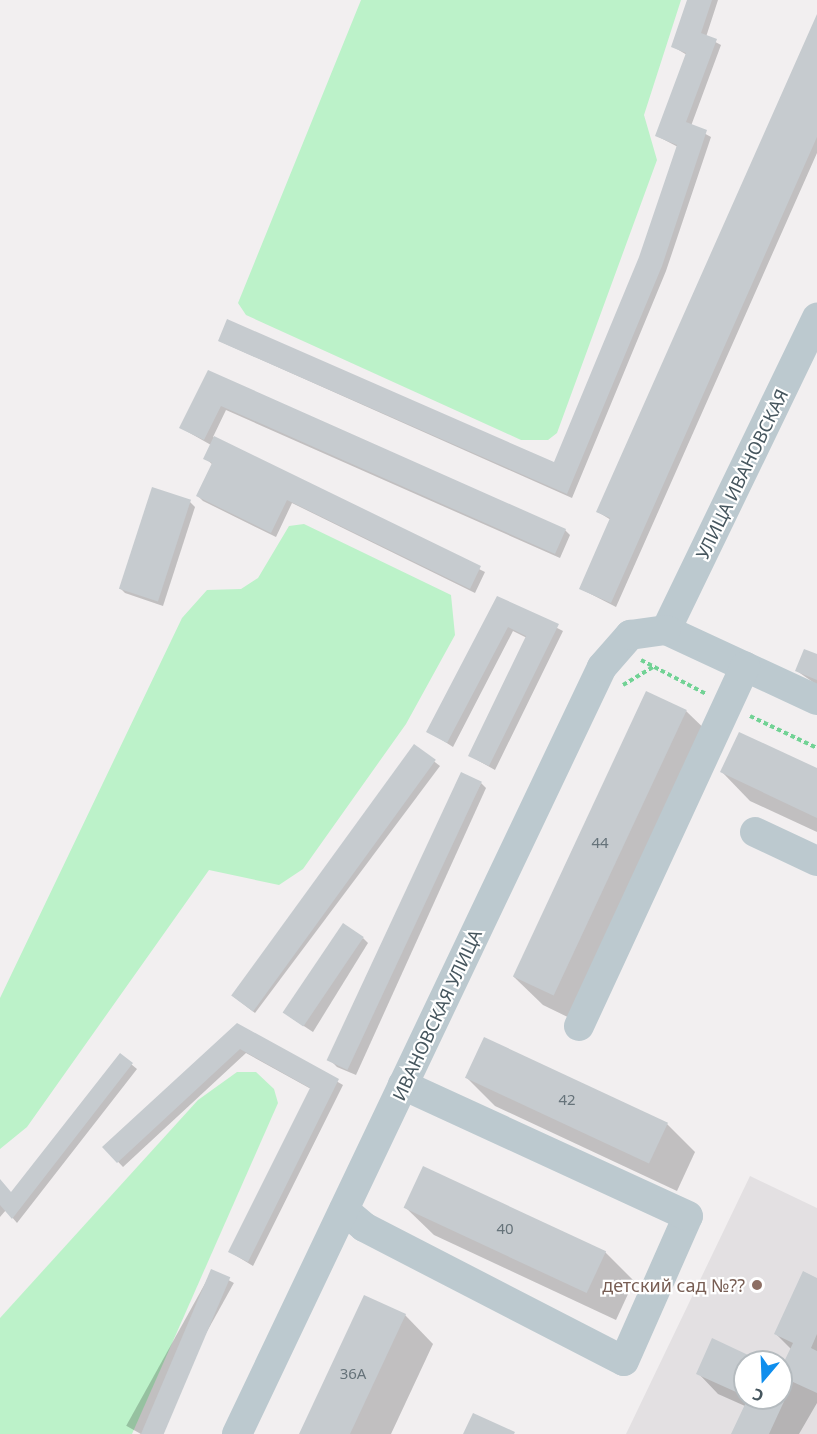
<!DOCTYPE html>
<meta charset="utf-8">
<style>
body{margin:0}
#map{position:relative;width:817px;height:1434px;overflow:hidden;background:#f2eff0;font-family:"Noto Sans",sans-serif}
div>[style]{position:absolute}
.education>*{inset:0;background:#e3e0e2}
.green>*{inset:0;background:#bcf2c9}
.shadow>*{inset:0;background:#0003;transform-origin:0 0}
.building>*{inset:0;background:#c6cbcf;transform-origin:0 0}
.path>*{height:4px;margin-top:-2px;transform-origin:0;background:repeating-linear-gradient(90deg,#72d295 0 4.5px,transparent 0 7.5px)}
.minor>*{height:30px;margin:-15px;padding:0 15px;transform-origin:15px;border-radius:15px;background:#bcc9cf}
.dots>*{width:16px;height:16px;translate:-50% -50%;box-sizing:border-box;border:3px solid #fff;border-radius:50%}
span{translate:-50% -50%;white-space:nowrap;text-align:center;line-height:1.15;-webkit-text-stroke:4.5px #fff;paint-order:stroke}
.number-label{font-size:15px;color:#66737a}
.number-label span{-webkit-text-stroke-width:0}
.street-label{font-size:18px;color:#46565e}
.education-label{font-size:18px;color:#785e54}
.right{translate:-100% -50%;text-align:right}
.north{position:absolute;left:733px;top:1350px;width:60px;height:60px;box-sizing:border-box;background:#fff;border:2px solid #b5bbbf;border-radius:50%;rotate:199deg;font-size:16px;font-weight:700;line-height:24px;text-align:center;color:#46565e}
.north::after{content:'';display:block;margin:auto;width:21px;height:27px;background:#0f8eed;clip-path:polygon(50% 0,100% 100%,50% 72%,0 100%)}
</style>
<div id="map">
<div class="education">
<div style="clip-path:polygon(evenodd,750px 1176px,817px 1208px,817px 1434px,626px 1434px,750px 1176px,745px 1362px,781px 1362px,781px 1398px,745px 1398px,745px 1362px)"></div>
</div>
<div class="green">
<div style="clip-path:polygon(361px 0,681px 0,644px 115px,657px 160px,557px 433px,548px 440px,521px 440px,246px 315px,238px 303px)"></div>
<div style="clip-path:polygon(304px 524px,451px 595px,455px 635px,406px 724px,303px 869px,279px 885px,209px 870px,27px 1127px,0 1149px,0 998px,182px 618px,207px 590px,241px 589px,258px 578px,289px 526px)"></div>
<div style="clip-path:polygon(237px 1072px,256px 1072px,274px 1089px,278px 1103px,132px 1434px,0 1434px,0 1318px,198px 1100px)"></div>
</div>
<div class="shadow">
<div style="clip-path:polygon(688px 0,718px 0,706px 37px,721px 45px,691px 126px,711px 137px,666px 271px,572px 498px,219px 341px,555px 464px,641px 258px,678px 147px,657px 136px,687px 55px,672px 46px)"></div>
<div style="clip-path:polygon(817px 19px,817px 153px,616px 607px,581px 589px,611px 520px,598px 512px)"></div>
<div style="clip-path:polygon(208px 372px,565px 530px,570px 535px,560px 558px,226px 410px,213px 437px,485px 572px,475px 593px,292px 503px,276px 537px,203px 501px,198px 496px,213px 465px,205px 458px,211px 445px,181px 428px)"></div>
<div style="clip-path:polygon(190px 502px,195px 507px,163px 606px,125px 593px,120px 588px)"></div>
<div style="clip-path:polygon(498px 598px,563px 631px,495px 770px,470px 756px,527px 638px,513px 631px,453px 747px,428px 731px)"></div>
<div style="clip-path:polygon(817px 655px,817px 685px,797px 671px)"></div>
<div style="clip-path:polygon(686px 711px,715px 739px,582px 1024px,543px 1005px,514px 977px)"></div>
<div style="clip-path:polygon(414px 746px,440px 766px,255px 1013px,234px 997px)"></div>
<div style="clip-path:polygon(817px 770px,817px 832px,750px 801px,722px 772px)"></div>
<div style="clip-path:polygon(481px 783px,486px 788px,356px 1075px,337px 1067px,332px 1062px)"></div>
<div style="clip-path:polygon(363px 938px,368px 943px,313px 1032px,293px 1019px,288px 1014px)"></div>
<div style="clip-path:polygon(237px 1024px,343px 1085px,253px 1266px,230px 1252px,311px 1089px,246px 1053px,123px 1167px,104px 1147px)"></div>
<div style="clip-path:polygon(120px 1055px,137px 1069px,17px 1223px,6px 1210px,0 1217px,0 1181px,11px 1194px)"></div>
<div style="clip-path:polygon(467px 1078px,667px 1124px,695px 1152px,677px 1191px,495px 1106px)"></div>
<div style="clip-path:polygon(405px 1207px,605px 1252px,634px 1281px,616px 1320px,434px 1235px)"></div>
<div style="left:212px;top:1271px;width:25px;height:177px;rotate:29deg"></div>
<div style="clip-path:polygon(817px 1279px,817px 1403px,799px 1434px,732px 1434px,745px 1406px,718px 1394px,698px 1373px,713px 1340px,759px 1362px,745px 1362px,745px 1398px,781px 1398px,781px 1371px,791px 1349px,776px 1334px)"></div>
<div style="clip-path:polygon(405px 1315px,433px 1344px,391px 1434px,301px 1434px)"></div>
</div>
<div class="building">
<div style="clip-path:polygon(687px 0,712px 0,701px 33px,717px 39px,686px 122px,707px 130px,662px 266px,567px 494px,218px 341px,227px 319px,554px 462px,639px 257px,677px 145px,655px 136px,686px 53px,671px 47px)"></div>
<div style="clip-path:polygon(817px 14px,817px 137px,611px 603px,579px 589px,610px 518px,596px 512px)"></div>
<div style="clip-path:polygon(208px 370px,566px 529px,555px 554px,221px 406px,204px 440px,179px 428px)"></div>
<div style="clip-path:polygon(214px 436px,481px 566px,470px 589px,287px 500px,271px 533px,196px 496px,212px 463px,203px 459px)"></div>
<div style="left:152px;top:487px;width:41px;height:107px;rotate:18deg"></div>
<div style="clip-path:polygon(497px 596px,559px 624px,489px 766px,468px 756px,526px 636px,508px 627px,447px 743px,426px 732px)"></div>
<div style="clip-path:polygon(804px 649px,817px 654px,817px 680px,795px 671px)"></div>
<div style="left:646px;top:691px;width:45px;height:315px;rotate:25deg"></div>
<div style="clip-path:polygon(739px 732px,817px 768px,817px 818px,720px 772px)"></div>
<div style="left:414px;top:744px;width:27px;height:311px;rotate:36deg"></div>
<div style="left:461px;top:772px;width:23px;height:318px;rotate:25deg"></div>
<div style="left:343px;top:923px;width:25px;height:108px;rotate:34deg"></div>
<div style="clip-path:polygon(237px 1023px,339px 1079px,248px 1262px,228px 1252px,310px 1088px,240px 1049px,117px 1163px,102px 1147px)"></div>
<div style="left:484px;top:1037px;width:203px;height:45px;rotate:25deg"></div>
<div style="clip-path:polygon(120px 1053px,133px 1063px,12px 1219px,0 1205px,0 1179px,11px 1192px)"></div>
<div style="left:423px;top:1166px;width:202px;height:46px;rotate:25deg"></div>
<div style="left:211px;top:1269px;width:21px;height:180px;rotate:23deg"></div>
<div style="clip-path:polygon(803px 1271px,817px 1278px,817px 1334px,811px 1348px,817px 1351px,817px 1393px,793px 1382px,769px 1434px,731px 1434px,748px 1398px,781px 1398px,781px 1368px,793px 1343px,774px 1334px)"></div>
<div style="clip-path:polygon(364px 1295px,406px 1314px,350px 1434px,299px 1434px)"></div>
<div style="clip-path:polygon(712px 1338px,763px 1362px,745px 1362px,745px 1396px,696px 1374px)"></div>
<div style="clip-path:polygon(473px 1413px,515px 1432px,514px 1434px,463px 1434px)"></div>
</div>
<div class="path">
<div style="left:641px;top:660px;width:73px;rotate:27.6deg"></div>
<div style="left:623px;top:685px;width:35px;rotate:-31deg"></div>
<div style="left:750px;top:716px;width:74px;rotate:25.5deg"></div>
</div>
<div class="minor">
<div style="left:666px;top:630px;width:347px;rotate:-64.2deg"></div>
<div style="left:666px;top:630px;width:166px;rotate:24.9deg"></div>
<div style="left:755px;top:832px;width:68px;rotate:25.1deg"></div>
<div style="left:579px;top:1026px;width:396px;rotate:-65.2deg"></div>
<div style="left:344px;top:1210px;width:26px;rotate:40deg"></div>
<div style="left:364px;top:1227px;width:292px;rotate:27.3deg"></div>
<div style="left:624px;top:1361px;width:158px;rotate:-66.2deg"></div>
<div style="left:688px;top:1216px;width:314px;rotate:-155.3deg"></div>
<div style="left:237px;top:1434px;width:849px;rotate:-64.55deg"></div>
<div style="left:602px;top:667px;width:43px;rotate:-48.8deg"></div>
<div style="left:630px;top:635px;width:36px;rotate:-8deg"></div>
</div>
<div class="dots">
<div style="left:757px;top:1285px;background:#8d6e63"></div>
</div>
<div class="number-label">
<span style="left:600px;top:843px">44</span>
<span style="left:567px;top:1100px">42</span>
<span style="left:505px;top:1229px">40</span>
<span style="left:353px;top:1374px">36А</span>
</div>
<div class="street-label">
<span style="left:742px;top:474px;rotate:-64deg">УЛИЦА ИВАНОВСКАЯ</span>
<span style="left:437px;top:1015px;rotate:-65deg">ИВАНОВСКАЯ УЛИЦА</span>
</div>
<div class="education-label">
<span class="right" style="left:745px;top:1285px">детский сад №??</span>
</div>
<div class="north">С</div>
</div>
